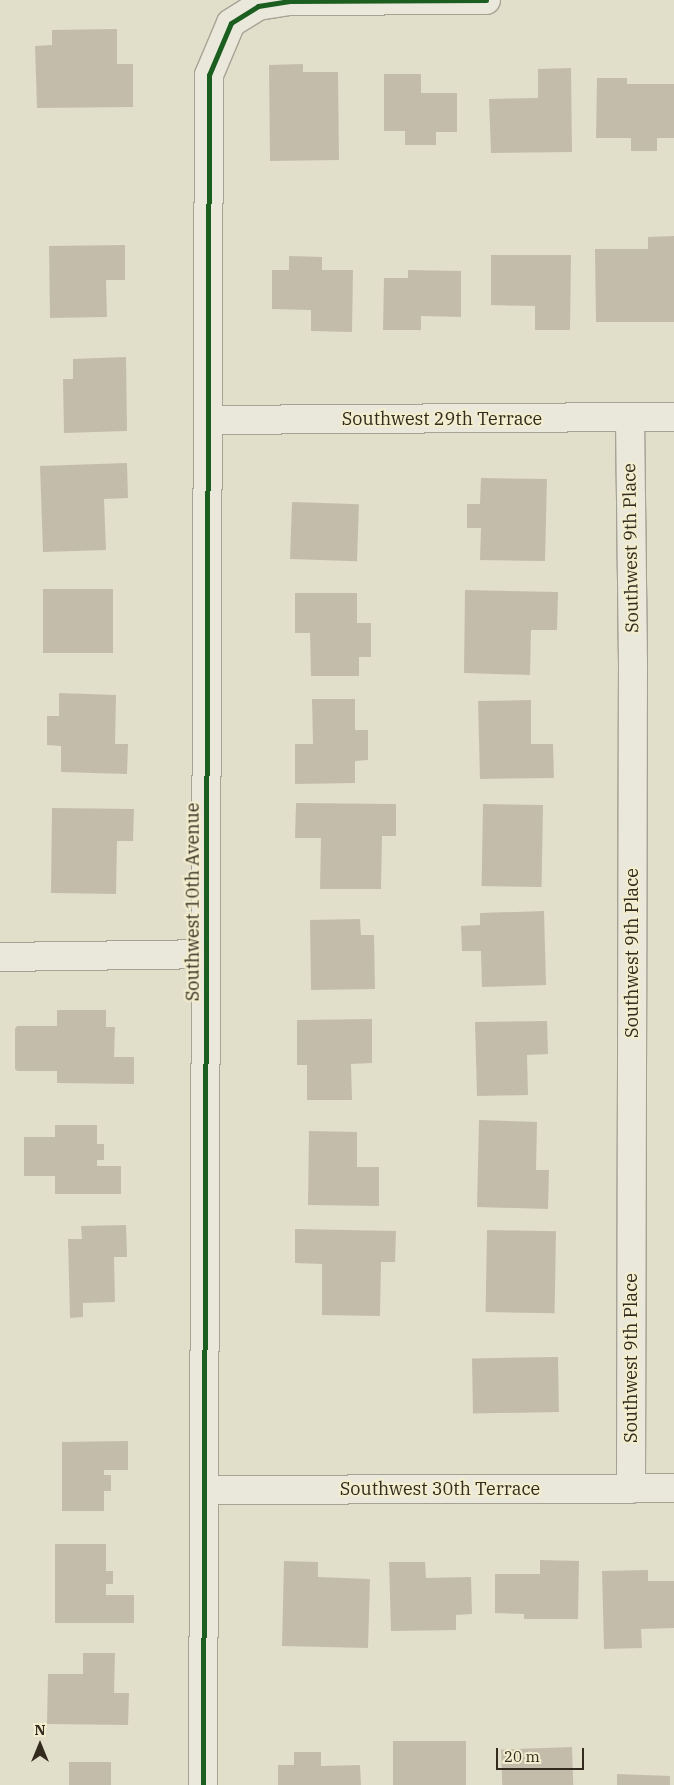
<!DOCTYPE html>
<style>
body{margin:0}
#map{position:relative;width:674px;height:1785px;overflow:hidden;background:#e1deca;font-family:"IBM Plex Serif",serif}
div>[style]{position:absolute}
.building>*{inset:0;background:#c4bcab;transform-origin:0 0}
.roads{filter:drop-shadow(1px 0 #a6a294) drop-shadow(-1px 0 #a6a294) drop-shadow(0 1px #a6a294) drop-shadow(0 -1px #a6a294)}
.minor>*{height:28px;margin:-14px;padding:0 14px;transform-origin:14px;border-radius:14px;background:#eae7db}
.cycleway>*{height:5px;margin:-2.5px;padding:0 2.5px;transform-origin:2.5px;border-radius:2.5px;background:#1b5e20}
span{translate:-50% -50%;white-space:nowrap;text-align:center;line-height:1.15;-webkit-text-stroke:4.5px #f3edcf;paint-order:stroke}
.street-label{font-size:18px;color:#332b1d}
.north{position:absolute;left:15px;top:1720px;width:50px;height:50px;-webkit-text-stroke:4px #f3edcf;paint-order:stroke;rotate:0deg;font-size:14px;font-weight:700;line-height:20px;text-align:center;color:#332b1d}
.north::after{content:'';display:block;margin:auto;width:18px;height:22px;background:#332b1d;clip-path:polygon(50% 0,100% 100%,50% 72%,0 100%)}
.scale{position:absolute;left:496px;top:1748px;width:88px;height:22px;box-sizing:border-box;border:2px solid #332b1d;border-top:0;padding-left:6px;font-size:15px;line-height:18px;white-space:nowrap;color:#332b1d;-webkit-text-stroke:4px #f3edcf;paint-order:stroke}
</style>
<div id="map">
<div class="building">
<div style="clip-path:polygon(117px 29px,117px 64px,133px 64px,133px 107px,37px 108px,35px 46px,52px 45px,52px 30px)"></div>
<div style="clip-path:polygon(303px 64px,303px 72px,338px 72px,339px 160px,270px 161px,269px 65px)"></div>
<div style="clip-path:polygon(571px 68px,572px 152px,491px 153px,489px 99px,538px 98px,538px 69px)"></div>
<div style="clip-path:polygon(384px 74px,421px 74px,421px 93px,457px 93px,457px 132px,436px 132px,436px 145px,405px 145px,405px 131px,384px 131px)"></div>
<div style="clip-path:polygon(597px 78px,627px 78px,627px 84px,674px 84px,674px 138px,657px 138px,657px 151px,631px 151px,631px 138px,596px 138px)"></div>
<div style="clip-path:polygon(674px 236px,674px 322px,596px 322px,595px 249px,648px 249px,648px 237px)"></div>
<div style="clip-path:polygon(125px 245px,125px 280px,106px 280px,107px 317px,50px 318px,49px 246px)"></div>
<div style="clip-path:polygon(491px 255px,571px 255px,570px 330px,535px 330px,535px 306px,491px 305px)"></div>
<div style="clip-path:polygon(289px 256px,322px 257px,322px 270px,353px 270px,352px 332px,311px 331px,311px 310px,272px 309px,272px 270px,289px 270px)"></div>
<div style="clip-path:polygon(408px 270px,461px 271px,461px 317px,421px 316px,421px 330px,383px 330px,384px 278px,408px 278px)"></div>
<div style="clip-path:polygon(126px 357px,127px 431px,64px 433px,63px 379px,73px 379px,73px 359px)"></div>
<div style="clip-path:polygon(127px 463px,128px 498px,104px 499px,106px 550px,43px 552px,40px 466px)"></div>
<div style="clip-path:polygon(481px 478px,547px 479px,545px 561px,480px 560px,481px 528px,467px 528px,467px 504px,480px 504px)"></div>
<div style="left:292px;top:502px;width:67px;height:57px;rotate:2deg"></div>
<div style="left:43px;top:589px;width:70px;height:64px"></div>
<div style="clip-path:polygon(465px 590px,558px 592px,557px 630px,531px 630px,530px 675px,464px 673px)"></div>
<div style="clip-path:polygon(295px 593px,357px 593px,357px 623px,371px 623px,371px 657px,359px 657px,359px 676px,311px 676px,310px 633px,295px 633px)"></div>
<div style="clip-path:polygon(59px 693px,116px 695px,115px 744px,128px 744px,127px 774px,61px 772px,61px 746px,47px 745px,47px 716px,59px 716px)"></div>
<div style="clip-path:polygon(312px 699px,355px 699px,355px 730px,368px 730px,368px 760px,355px 761px,355px 783px,295px 784px,295px 744px,313px 744px)"></div>
<div style="clip-path:polygon(531px 700px,531px 744px,553px 744px,554px 778px,480px 779px,478px 701px)"></div>
<div style="clip-path:polygon(296px 803px,396px 804px,396px 836px,382px 836px,381px 889px,320px 889px,321px 838px,295px 838px)"></div>
<div style="left:483px;top:804px;width:60px;height:82px;rotate:1deg"></div>
<div style="clip-path:polygon(52px 808px,134px 809px,133px 841px,117px 841px,116px 894px,51px 893px)"></div>
<div style="clip-path:polygon(544px 911px,546px 985px,482px 987px,481px 951px,462px 951px,461px 926px,480px 925px,480px 913px)"></div>
<div style="clip-path:polygon(360px 919px,361px 935px,374px 935px,375px 989px,311px 990px,310px 920px)"></div>
<div style="clip-path:polygon(57px 1010px,106px 1010px,106px 1027px,115px 1027px,114px 1057px,134px 1057px,134px 1084px,57px 1083px,57px 1071px,17px 1071px,15px 1069px,15px 1029px,17px 1026px,57px 1026px)"></div>
<div style="clip-path:polygon(372px 1019px,372px 1063px,351px 1064px,352px 1100px,307px 1100px,307px 1065px,297px 1065px,297px 1020px)"></div>
<div style="clip-path:polygon(547px 1021px,548px 1054px,527px 1055px,528px 1095px,477px 1096px,475px 1022px)"></div>
<div style="clip-path:polygon(479px 1120px,537px 1122px,536px 1170px,549px 1170px,548px 1209px,477px 1207px)"></div>
<div style="clip-path:polygon(55px 1125px,97px 1125px,97px 1144px,104px 1144px,104px 1160px,97px 1160px,97px 1166px,121px 1166px,121px 1194px,55px 1194px,55px 1176px,24px 1176px,24px 1137px,55px 1137px)"></div>
<div style="clip-path:polygon(309px 1131px,357px 1132px,357px 1167px,379px 1167px,379px 1206px,308px 1205px)"></div>
<div style="clip-path:polygon(126px 1225px,127px 1257px,114px 1257px,115px 1302px,83px 1303px,83px 1317px,70px 1318px,68px 1239px,82px 1239px,81px 1226px)"></div>
<div style="clip-path:polygon(295px 1229px,396px 1231px,395px 1262px,381px 1262px,380px 1316px,322px 1315px,322px 1264px,295px 1263px)"></div>
<div style="left:487px;top:1230px;width:69px;height:82px;rotate:1deg"></div>
<div style="left:558px;top:1357px;width:55px;height:86px;rotate:89deg"></div>
<div style="clip-path:polygon(128px 1441px,128px 1470px,104px 1470px,104px 1475px,111px 1475px,111px 1491px,104px 1491px,104px 1511px,62px 1511px,62px 1442px)"></div>
<div style="clip-path:polygon(55px 1544px,106px 1544px,106px 1571px,113px 1571px,113px 1584px,106px 1584px,106px 1595px,134px 1595px,134px 1623px,55px 1623px)"></div>
<div style="clip-path:polygon(540px 1560px,579px 1561px,578px 1619px,524px 1619px,524px 1614px,495px 1613px,495px 1574px,540px 1574px)"></div>
<div style="clip-path:polygon(284px 1561px,318px 1562px,318px 1577px,370px 1579px,368px 1648px,282px 1646px)"></div>
<div style="clip-path:polygon(389px 1562px,425px 1562px,426px 1578px,471px 1577px,472px 1614px,456px 1615px,456px 1630px,391px 1631px)"></div>
<div style="clip-path:polygon(648px 1570px,648px 1581px,674px 1581px,674px 1628px,641px 1629px,642px 1648px,604px 1649px,602px 1571px)"></div>
<div style="clip-path:polygon(83px 1653px,115px 1653px,114px 1693px,129px 1693px,128px 1725px,47px 1724px,48px 1674px,83px 1674px)"></div>
<div style="left:393px;top:1741px;width:73px;height:44px"></div>
<div style="left:572px;top:1747px;width:38px;height:71px;rotate:88deg"></div>
<div style="clip-path:polygon(294px 1752px,321px 1752px,321px 1766px,360px 1765px,361px 1785px,278px 1785px,278px 1765px,294px 1765px)"></div>
<div style="left:69px;top:1762px;width:42px;height:23px"></div>
<div style="clip-path:polygon(617px 1774px,670px 1776px,670px 1785px,617px 1785px)"></div>
</div>
<div class="roads">
<div class="minor">
<div style="left:630px;top:417px;width:246px;rotate:89.3deg"></div>
<div style="left:633px;top:663px;width:826px;rotate:90.14deg"></div>
<div style="left:210px;top:420px;width:464px;rotate:-0.4deg"></div>
<div style="left:0;top:957px;width:206px;rotate:-0.8deg"></div>
<div style="left:206px;top:1490px;width:468px;rotate:-0.2deg"></div>
<div style="left:203px;top:1785px;width:1710px;rotate:-89.8deg"></div>
<div style="left:209px;top:75px;width:56px;rotate:-67.1deg"></div>
<div style="left:231px;top:23px;width:32px;rotate:-32deg"></div>
<div style="left:258px;top:6px;width:32px;rotate:-9deg"></div>
<div style="left:290px;top:1px;width:196px;rotate:-0.3deg"></div>
</div>
</div>
<div class="cycleway">
<div style="left:203px;top:1785px;width:1710px;rotate:-89.8deg"></div>
<div style="left:209px;top:75px;width:56px;rotate:-67.1deg"></div>
<div style="left:231px;top:23px;width:32px;rotate:-32deg"></div>
<div style="left:258px;top:6px;width:32px;rotate:-9deg"></div>
<div style="left:290px;top:1px;width:196px;rotate:-0.3deg"></div>
</div>
<div class="street-label">
<span style="left:442px;top:419px">Southwest 29th Terrace</span>
<span style="left:631px;top:548px;rotate:-91deg">Southwest 9th Place</span>
<span style="left:193px;top:902px;rotate:-90deg">Southwest 10th Avenue</span>
<span style="left:632px;top:953px;rotate:-90deg">Southwest 9th Place</span>
<span style="left:631px;top:1358px;rotate:-90deg">Southwest 9th Place</span>
<span style="left:440px;top:1489px">Southwest 30th Terrace</span>
</div>
<div class="north">N</div>
<div class="scale">20 m</div>
</div>
